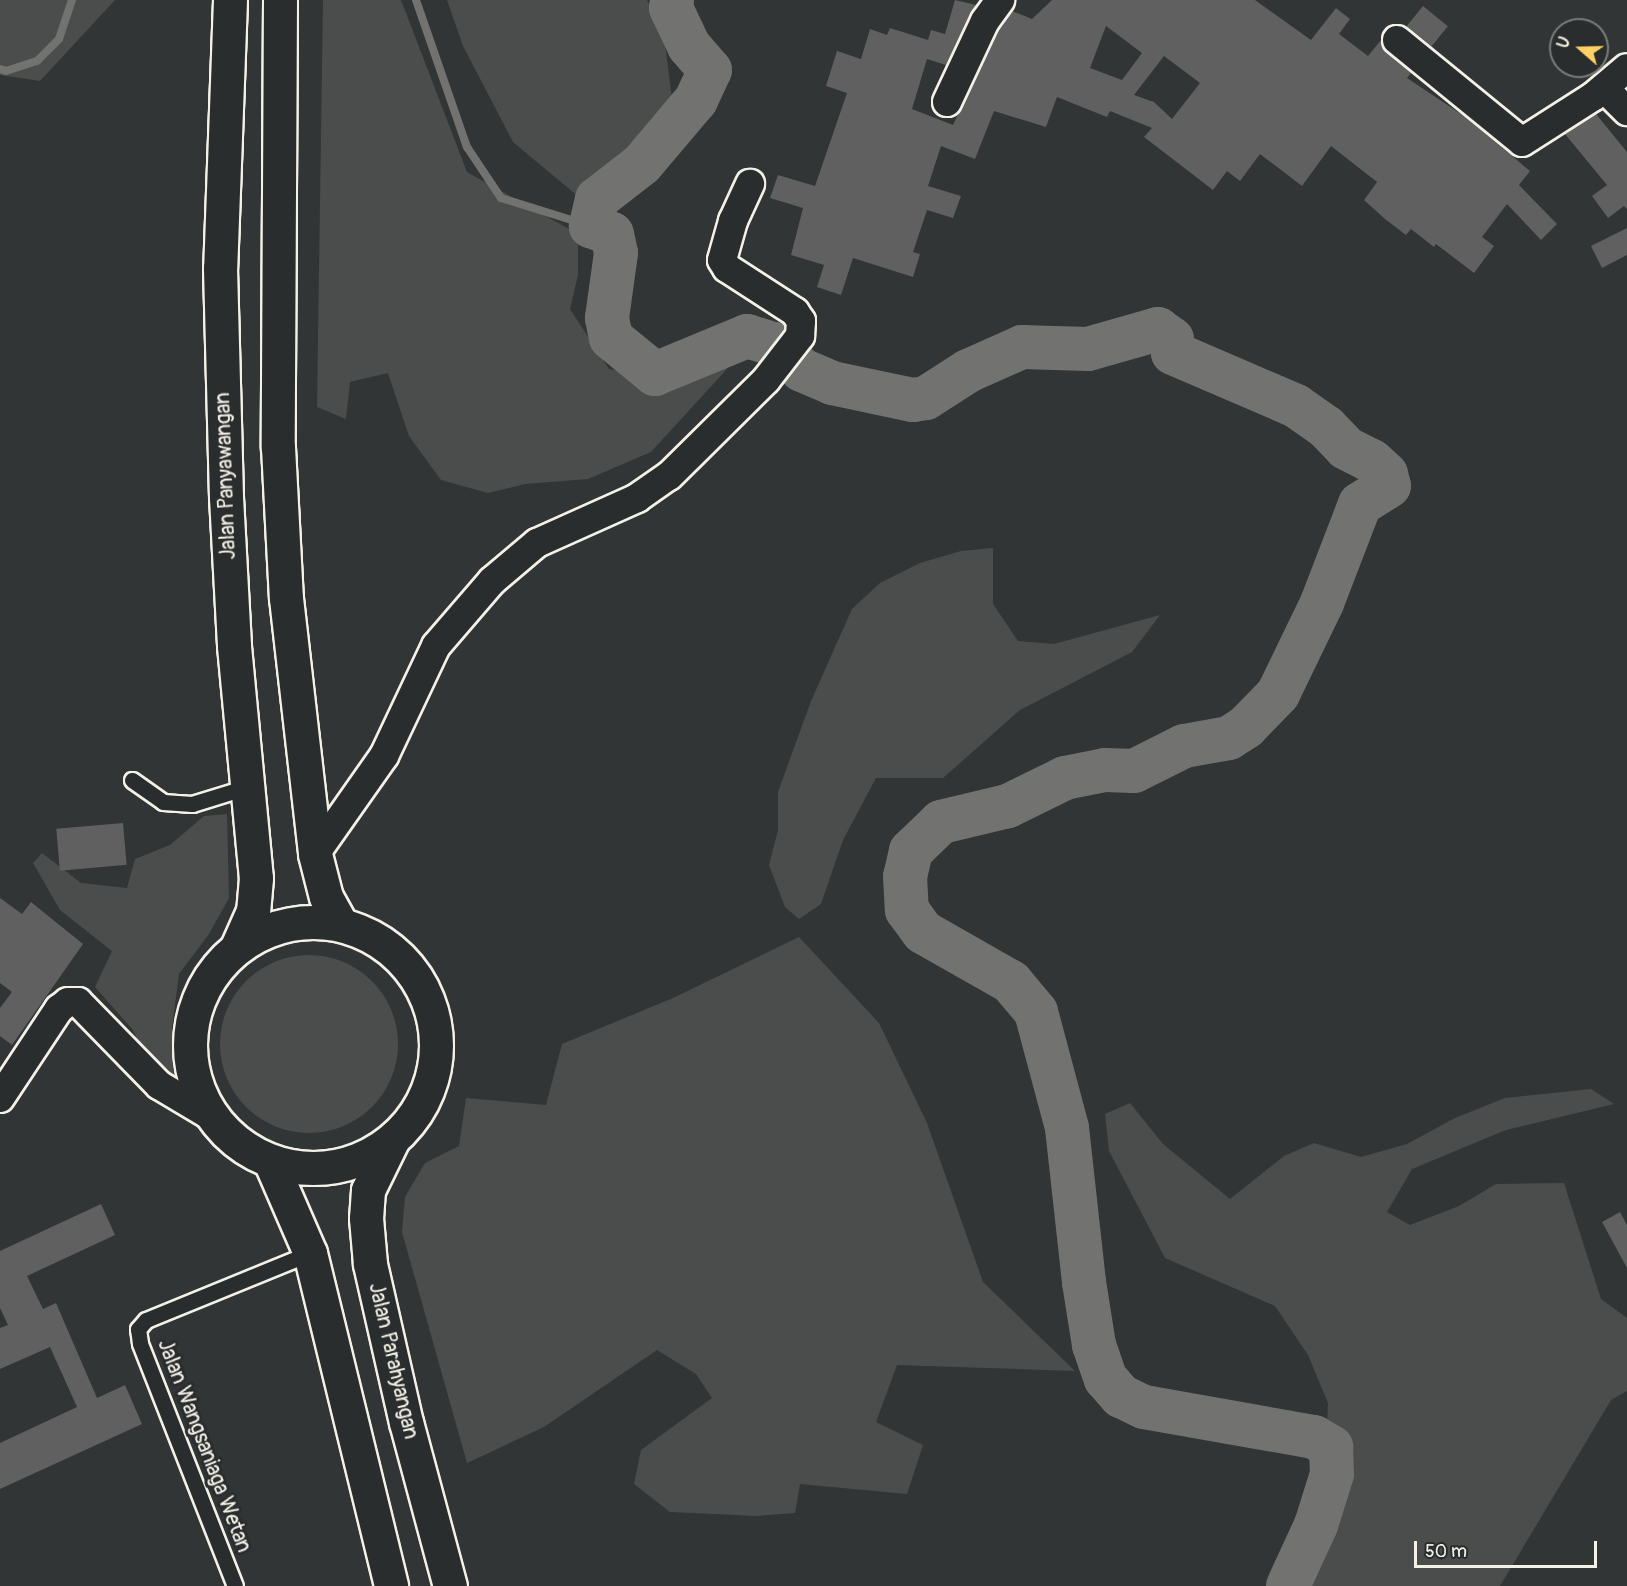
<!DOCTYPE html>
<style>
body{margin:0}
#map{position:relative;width:1627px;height:1586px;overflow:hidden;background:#323535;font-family:Pangolin,sans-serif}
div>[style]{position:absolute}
.green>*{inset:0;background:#4b4d4c}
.round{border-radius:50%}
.stream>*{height:8px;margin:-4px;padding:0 4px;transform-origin:4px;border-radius:4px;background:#727370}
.river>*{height:44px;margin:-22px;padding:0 22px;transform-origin:22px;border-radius:22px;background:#727370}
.building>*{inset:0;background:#5f605f;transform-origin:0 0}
.roads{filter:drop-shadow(2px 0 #f4f1e8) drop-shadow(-2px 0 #f4f1e8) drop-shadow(0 2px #f4f1e8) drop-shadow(0 -2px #f4f1e8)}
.service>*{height:15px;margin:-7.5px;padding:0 7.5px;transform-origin:7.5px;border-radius:7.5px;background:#2a2d2e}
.minor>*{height:28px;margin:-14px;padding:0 14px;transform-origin:14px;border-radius:14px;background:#2a2d2e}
.secondary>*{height:33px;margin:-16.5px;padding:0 16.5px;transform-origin:16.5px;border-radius:16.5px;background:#2a2d2e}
.secondary>.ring{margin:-16.5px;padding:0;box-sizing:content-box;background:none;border:33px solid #2a2d2e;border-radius:50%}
span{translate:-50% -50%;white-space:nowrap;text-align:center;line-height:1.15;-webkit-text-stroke:6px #2a2d2e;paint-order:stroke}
.street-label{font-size:21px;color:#f4f1e8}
.north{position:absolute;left:1549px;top:18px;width:60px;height:60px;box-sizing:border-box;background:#2a2d2e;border:2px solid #7b7b78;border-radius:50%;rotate:290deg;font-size:16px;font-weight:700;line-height:24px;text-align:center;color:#f4f1e8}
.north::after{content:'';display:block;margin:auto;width:21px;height:27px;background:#ffd166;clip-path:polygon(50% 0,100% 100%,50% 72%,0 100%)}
.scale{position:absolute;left:1414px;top:1541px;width:183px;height:27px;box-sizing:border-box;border:3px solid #f4f1e8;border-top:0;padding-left:8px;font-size:18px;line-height:21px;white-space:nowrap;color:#f4f1e8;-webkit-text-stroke:4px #2a2d2e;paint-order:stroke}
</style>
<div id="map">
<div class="green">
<div style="clip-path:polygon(0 0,115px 0,40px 81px,0 75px)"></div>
<div style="clip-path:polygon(323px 0,401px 0,467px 172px,578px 234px,578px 275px,570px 309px,609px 369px,670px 380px,726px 358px,727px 369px,651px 452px,588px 479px,525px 484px,488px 493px,441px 480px,409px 436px,388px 373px,350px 382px,346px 419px,317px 407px)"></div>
<div style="clip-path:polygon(447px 0,647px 0,664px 35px,677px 139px,580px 198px,513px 142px,463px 46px)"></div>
<div style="clip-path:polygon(993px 548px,993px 604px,1018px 641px,1054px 644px,1160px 615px,1132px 652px,1020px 710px,943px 778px,876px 778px,843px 840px,821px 904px,799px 919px,785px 907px,769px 865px,778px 830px,778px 792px,811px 701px,852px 609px,880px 583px,920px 563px,961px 551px)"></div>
<div style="clip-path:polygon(227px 814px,229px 898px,209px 934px,179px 974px,172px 1028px,174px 1079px,146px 1061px,133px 1030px,95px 987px,112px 951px,60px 910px,33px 863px,42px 853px,81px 883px,127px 888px,135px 859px,170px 845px,204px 816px)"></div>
<div style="clip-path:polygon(799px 937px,879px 1023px,927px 1123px,983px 1282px,1075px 1371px,897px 1365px,876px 1422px,923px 1445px,907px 1494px,800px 1484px,795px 1513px,757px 1516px,670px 1512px,634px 1484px,641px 1450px,712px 1398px,696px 1374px,657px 1350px,544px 1427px,467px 1463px,402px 1232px,405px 1197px,425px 1163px,459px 1146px,466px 1098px,546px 1105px,562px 1044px,673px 998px)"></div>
<div class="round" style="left:220px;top:955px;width:178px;height:178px"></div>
<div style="clip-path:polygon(1591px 1089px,1614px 1104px,1506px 1130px,1412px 1169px,1387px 1212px,1410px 1225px,1459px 1206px,1496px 1184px,1564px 1183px,1601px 1299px,1627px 1318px,1627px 1391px,1611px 1400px,1500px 1586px,1307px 1586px,1324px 1491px,1328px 1403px,1308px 1355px,1275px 1306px,1165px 1258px,1109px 1151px,1105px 1114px,1130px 1103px,1163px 1144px,1230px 1199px,1284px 1156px,1314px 1143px,1361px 1157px,1407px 1144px,1455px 1118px,1505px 1098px)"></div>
</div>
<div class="stream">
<div style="left:416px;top:0;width:156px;rotate:70.9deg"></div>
<div style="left:467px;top:147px;width:61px;rotate:56.3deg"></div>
<div style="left:501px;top:198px;width:94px;rotate:17.3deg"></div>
<div style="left:0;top:69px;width:6px;rotate:18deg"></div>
<div style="left:6px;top:71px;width:33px;rotate:-18deg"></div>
<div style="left:37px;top:61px;width:31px;rotate:-45deg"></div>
<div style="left:59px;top:39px;width:41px;rotate:-71.6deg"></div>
</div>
<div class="river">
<div style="left:672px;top:0;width:8px;rotate:97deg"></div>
<div style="left:671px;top:8px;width:42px;rotate:64.7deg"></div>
<div style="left:689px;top:46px;width:32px;rotate:49deg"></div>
<div style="left:710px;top:70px;width:33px;rotate:115deg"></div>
<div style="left:696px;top:100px;width:84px;rotate:130.2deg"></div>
<div style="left:642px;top:164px;width:57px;rotate:142.1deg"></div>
<div style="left:597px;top:199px;width:28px;rotate:103deg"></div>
<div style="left:591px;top:226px;width:22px;rotate:21deg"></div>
<div style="left:612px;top:234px;width:19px;rotate:78deg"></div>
<div style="left:616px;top:253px;width:66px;rotate:97.9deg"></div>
<div style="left:607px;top:318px;width:20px;rotate:79deg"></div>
<div style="left:611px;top:338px;width:57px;rotate:39.3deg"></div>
<div style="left:655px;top:374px;width:100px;rotate:-22.4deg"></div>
<div style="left:747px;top:336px;width:28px;rotate:17deg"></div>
<div style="left:774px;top:344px;width:38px;rotate:43deg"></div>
<div style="left:802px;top:370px;width:33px;rotate:23deg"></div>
<div style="left:832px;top:383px;width:83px;rotate:11.9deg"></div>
<div style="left:913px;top:400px;width:13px;rotate:-9deg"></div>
<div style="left:926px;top:398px;width:50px;rotate:-32.7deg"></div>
<div style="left:968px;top:371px;width:59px;rotate:-24deg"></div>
<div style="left:1022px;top:347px;width:66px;rotate:1.7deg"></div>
<div style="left:1088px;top:349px;width:73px;rotate:-15.9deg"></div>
<div style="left:1158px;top:329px;width:17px;rotate:36deg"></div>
<div style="left:1172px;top:339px;width:14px;rotate:86deg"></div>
<div style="left:1173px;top:353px;width:134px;rotate:23.3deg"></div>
<div style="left:1296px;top:406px;width:37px;rotate:35deg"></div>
<div style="left:1326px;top:427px;width:29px;rotate:46deg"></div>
<div style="left:1346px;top:448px;width:29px;rotate:27deg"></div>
<div style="left:1372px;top:461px;width:19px;rotate:43deg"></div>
<div style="left:1386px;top:474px;width:12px;rotate:76deg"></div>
<div style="left:1389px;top:486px;width:34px;rotate:148deg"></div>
<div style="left:1360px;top:504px;width:106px;rotate:111deg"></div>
<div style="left:1322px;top:603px;width:101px;rotate:115.8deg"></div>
<div style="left:1278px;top:694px;width:46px;rotate:134.1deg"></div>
<div style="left:1246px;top:727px;width:20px;rotate:147deg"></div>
<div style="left:1229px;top:738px;width:46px;rotate:169.9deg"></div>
<div style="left:1184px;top:746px;width:56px;rotate:153.4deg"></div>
<div style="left:1134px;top:771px;width:29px;rotate:-178deg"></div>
<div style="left:1105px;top:770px;width:41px;rotate:168.7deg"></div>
<div style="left:1065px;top:778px;width:64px;rotate:153.8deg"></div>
<div style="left:1008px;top:806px;width:69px;rotate:166.6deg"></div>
<div style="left:941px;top:822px;width:42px;rotate:136deg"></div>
<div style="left:911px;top:851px;width:26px;rotate:103deg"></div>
<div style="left:905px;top:876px;width:34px;rotate:87deg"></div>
<div style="left:907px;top:910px;width:27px;rotate:54deg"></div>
<div style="left:923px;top:932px;width:101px;rotate:29.6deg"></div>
<div style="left:1011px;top:982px;width:39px;rotate:50deg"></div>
<div style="left:1036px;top:1012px;width:120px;rotate:75deg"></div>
<div style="left:1067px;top:1128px;width:155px;rotate:83.7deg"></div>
<div style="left:1084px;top:1282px;width:64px;rotate:81deg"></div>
<div style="left:1094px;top:1345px;width:36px;rotate:71deg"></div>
<div style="left:1106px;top:1379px;width:23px;rotate:49deg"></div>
<div style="left:1121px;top:1396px;width:25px;rotate:26deg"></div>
<div style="left:1144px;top:1407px;width:173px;rotate:10deg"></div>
<div style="left:1314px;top:1437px;width:20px;rotate:30deg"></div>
<div style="left:1331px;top:1447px;width:27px;rotate:88deg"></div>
<div style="left:1332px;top:1474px;width:53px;rotate:107.4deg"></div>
<div style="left:1316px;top:1525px;width:67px;rotate:114.7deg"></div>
</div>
<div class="building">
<div style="clip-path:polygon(evenodd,955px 0,976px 5px,946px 65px,927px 59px,912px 109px,953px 125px,999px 29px,1012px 11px,1032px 19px,1052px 0,1255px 0,1311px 40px,1336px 8px,1350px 19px,1339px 34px,1368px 56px,1381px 40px,1386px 52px,1411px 73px,1407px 78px,1467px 118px,1530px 171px,1519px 185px,1557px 224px,1541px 240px,1507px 204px,1482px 237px,1494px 246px,1474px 273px,1436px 244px,1434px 247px,1411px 229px,1406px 235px,1385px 219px,1364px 200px,1377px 182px,1331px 146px,1302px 186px,1260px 154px,1240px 181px,1227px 171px,1213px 190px,1144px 137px,1152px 128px,1110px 111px,1107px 117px,1057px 97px,1046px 127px,994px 111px,975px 159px,941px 146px,928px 186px,961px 196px,953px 218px,927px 210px,913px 252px,920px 254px,913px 277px,853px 258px,841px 295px,817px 287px,824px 265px,791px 255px,803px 208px,770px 198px,778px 175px,815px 186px,847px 93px,826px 86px,837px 51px,861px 59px,870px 29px,887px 35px,890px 28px,928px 40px,931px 30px,945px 34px,955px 0,1106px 26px,1142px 53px,1122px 80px,1090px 68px,1106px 26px,955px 0,1164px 56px,1200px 83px,1172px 119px,1154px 102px,1134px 95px,1164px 56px)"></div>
<div style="left:1423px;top:6px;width:32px;height:26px;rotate:39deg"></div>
<div style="clip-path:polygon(1596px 114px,1627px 152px,1627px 209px,1624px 206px,1608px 218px,1592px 196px,1607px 185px,1565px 134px)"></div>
<div style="clip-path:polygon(1627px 228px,1627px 255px,1602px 268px,1591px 246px)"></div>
<div style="left:123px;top:823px;width:42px;height:67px;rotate:85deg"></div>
<div style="clip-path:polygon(0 898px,22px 914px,31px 902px,83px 944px,12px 1045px,0 1036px,0 1008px,12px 992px,0 983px)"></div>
<div style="clip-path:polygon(101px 1204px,115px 1235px,27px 1276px,43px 1309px,56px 1303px,97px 1398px,125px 1385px,142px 1424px,0 1489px,0 1443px,77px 1407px,50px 1347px,0 1369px,0 1328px,8px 1325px,0 1308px,0 1251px)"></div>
<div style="clip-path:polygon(1620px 1212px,1627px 1225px,1627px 1268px,1602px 1222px)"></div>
</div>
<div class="roads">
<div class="service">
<div style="left:132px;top:780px;width:38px;rotate:35deg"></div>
<div style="left:163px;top:802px;width:29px;rotate:4deg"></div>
<div style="left:192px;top:804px;width:58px;rotate:-17.2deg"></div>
<div style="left:235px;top:1586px;width:261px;rotate:-111.4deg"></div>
<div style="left:140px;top:1343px;width:14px;rotate:-98deg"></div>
<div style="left:138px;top:1329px;width:12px;rotate:-48deg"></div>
<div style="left:146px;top:1320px;width:177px;rotate:-22.2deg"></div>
</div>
<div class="minor">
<div style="left:1397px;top:40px;width:161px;rotate:39.2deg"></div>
<div style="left:1522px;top:142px;width:85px;rotate:-32.6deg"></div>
<div style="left:1594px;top:96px;width:43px;rotate:-40.3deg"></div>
<div style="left:1604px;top:88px;width:33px;rotate:45deg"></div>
<div style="left:947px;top:102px;width:89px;rotate:-64.9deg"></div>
<div style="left:985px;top:21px;width:26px;rotate:-54deg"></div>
<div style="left:315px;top:854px;width:120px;rotate:-54.9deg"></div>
<div style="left:384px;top:756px;width:122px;rotate:-64.7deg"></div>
<div style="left:436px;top:646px;width:86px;rotate:-49.3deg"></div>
<div style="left:492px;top:581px;width:59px;rotate:-40.2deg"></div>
<div style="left:537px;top:543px;width:110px;rotate:-24.2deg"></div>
<div style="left:637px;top:498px;width:39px;rotate:-35deg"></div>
<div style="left:669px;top:476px;width:136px;rotate:-44.7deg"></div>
<div style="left:766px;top:380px;width:56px;rotate:-52.3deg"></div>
<div style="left:800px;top:336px;width:15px;rotate:-86deg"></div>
<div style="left:801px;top:321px;width:11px;rotate:-124deg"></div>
<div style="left:795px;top:312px;width:81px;rotate:-147.1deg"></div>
<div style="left:727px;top:268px;width:9px;rotate:-122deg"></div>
<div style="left:722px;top:260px;width:41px;rotate:-74.2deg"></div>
<div style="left:733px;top:221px;width:41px;rotate:-65.3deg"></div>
<div style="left:0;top:1098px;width:107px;rotate:-56.5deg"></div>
<div style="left:59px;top:1009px;width:11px;rotate:-38deg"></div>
<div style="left:68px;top:1002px;width:10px"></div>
<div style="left:78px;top:1002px;width:116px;rotate:45.7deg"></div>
<div style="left:159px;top:1085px;width:61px;rotate:30.8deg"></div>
</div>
<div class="secondary">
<div style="left:230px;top:0;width:268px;rotate:92.1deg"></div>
<div style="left:220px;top:268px;width:229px;rotate:88.5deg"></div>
<div style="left:226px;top:497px;width:149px;rotate:86.9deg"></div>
<div style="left:234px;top:646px;width:233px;rotate:84.6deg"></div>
<div style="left:256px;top:878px;width:33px;rotate:95deg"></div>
<div style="left:253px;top:911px;width:39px;rotate:114deg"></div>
<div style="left:280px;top:0;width:447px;rotate:90.3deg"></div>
<div style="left:278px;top:447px;width:151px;rotate:87deg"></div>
<div style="left:286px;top:598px;width:258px;rotate:83.5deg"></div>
<div style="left:315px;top:854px;width:44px;rotate:75.7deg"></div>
<div style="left:326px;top:897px;width:31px;rotate:61deg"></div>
<div class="ring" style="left:190px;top:922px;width:213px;height:213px"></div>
<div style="left:393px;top:1139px;width:57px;rotate:116.1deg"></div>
<div style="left:368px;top:1190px;width:28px;rotate:94deg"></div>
<div style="left:366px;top:1218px;width:46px;rotate:85deg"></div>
<div style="left:370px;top:1264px;width:162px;rotate:77.2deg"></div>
<div style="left:406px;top:1422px;width:170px;rotate:75deg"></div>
<div style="left:270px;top:1161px;width:100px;rotate:66.5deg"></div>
<div style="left:310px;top:1253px;width:343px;rotate:76.3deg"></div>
</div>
</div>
<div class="street-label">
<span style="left:226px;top:476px;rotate:-92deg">Jalan Panyawangan</span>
<span style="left:393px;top:1361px;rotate:77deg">Jalan Parahyangan</span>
<span style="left:204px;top:1446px;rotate:69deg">Jalan Wangsaniaga Wetan</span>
</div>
<div class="north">U</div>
<div class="scale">50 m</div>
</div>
